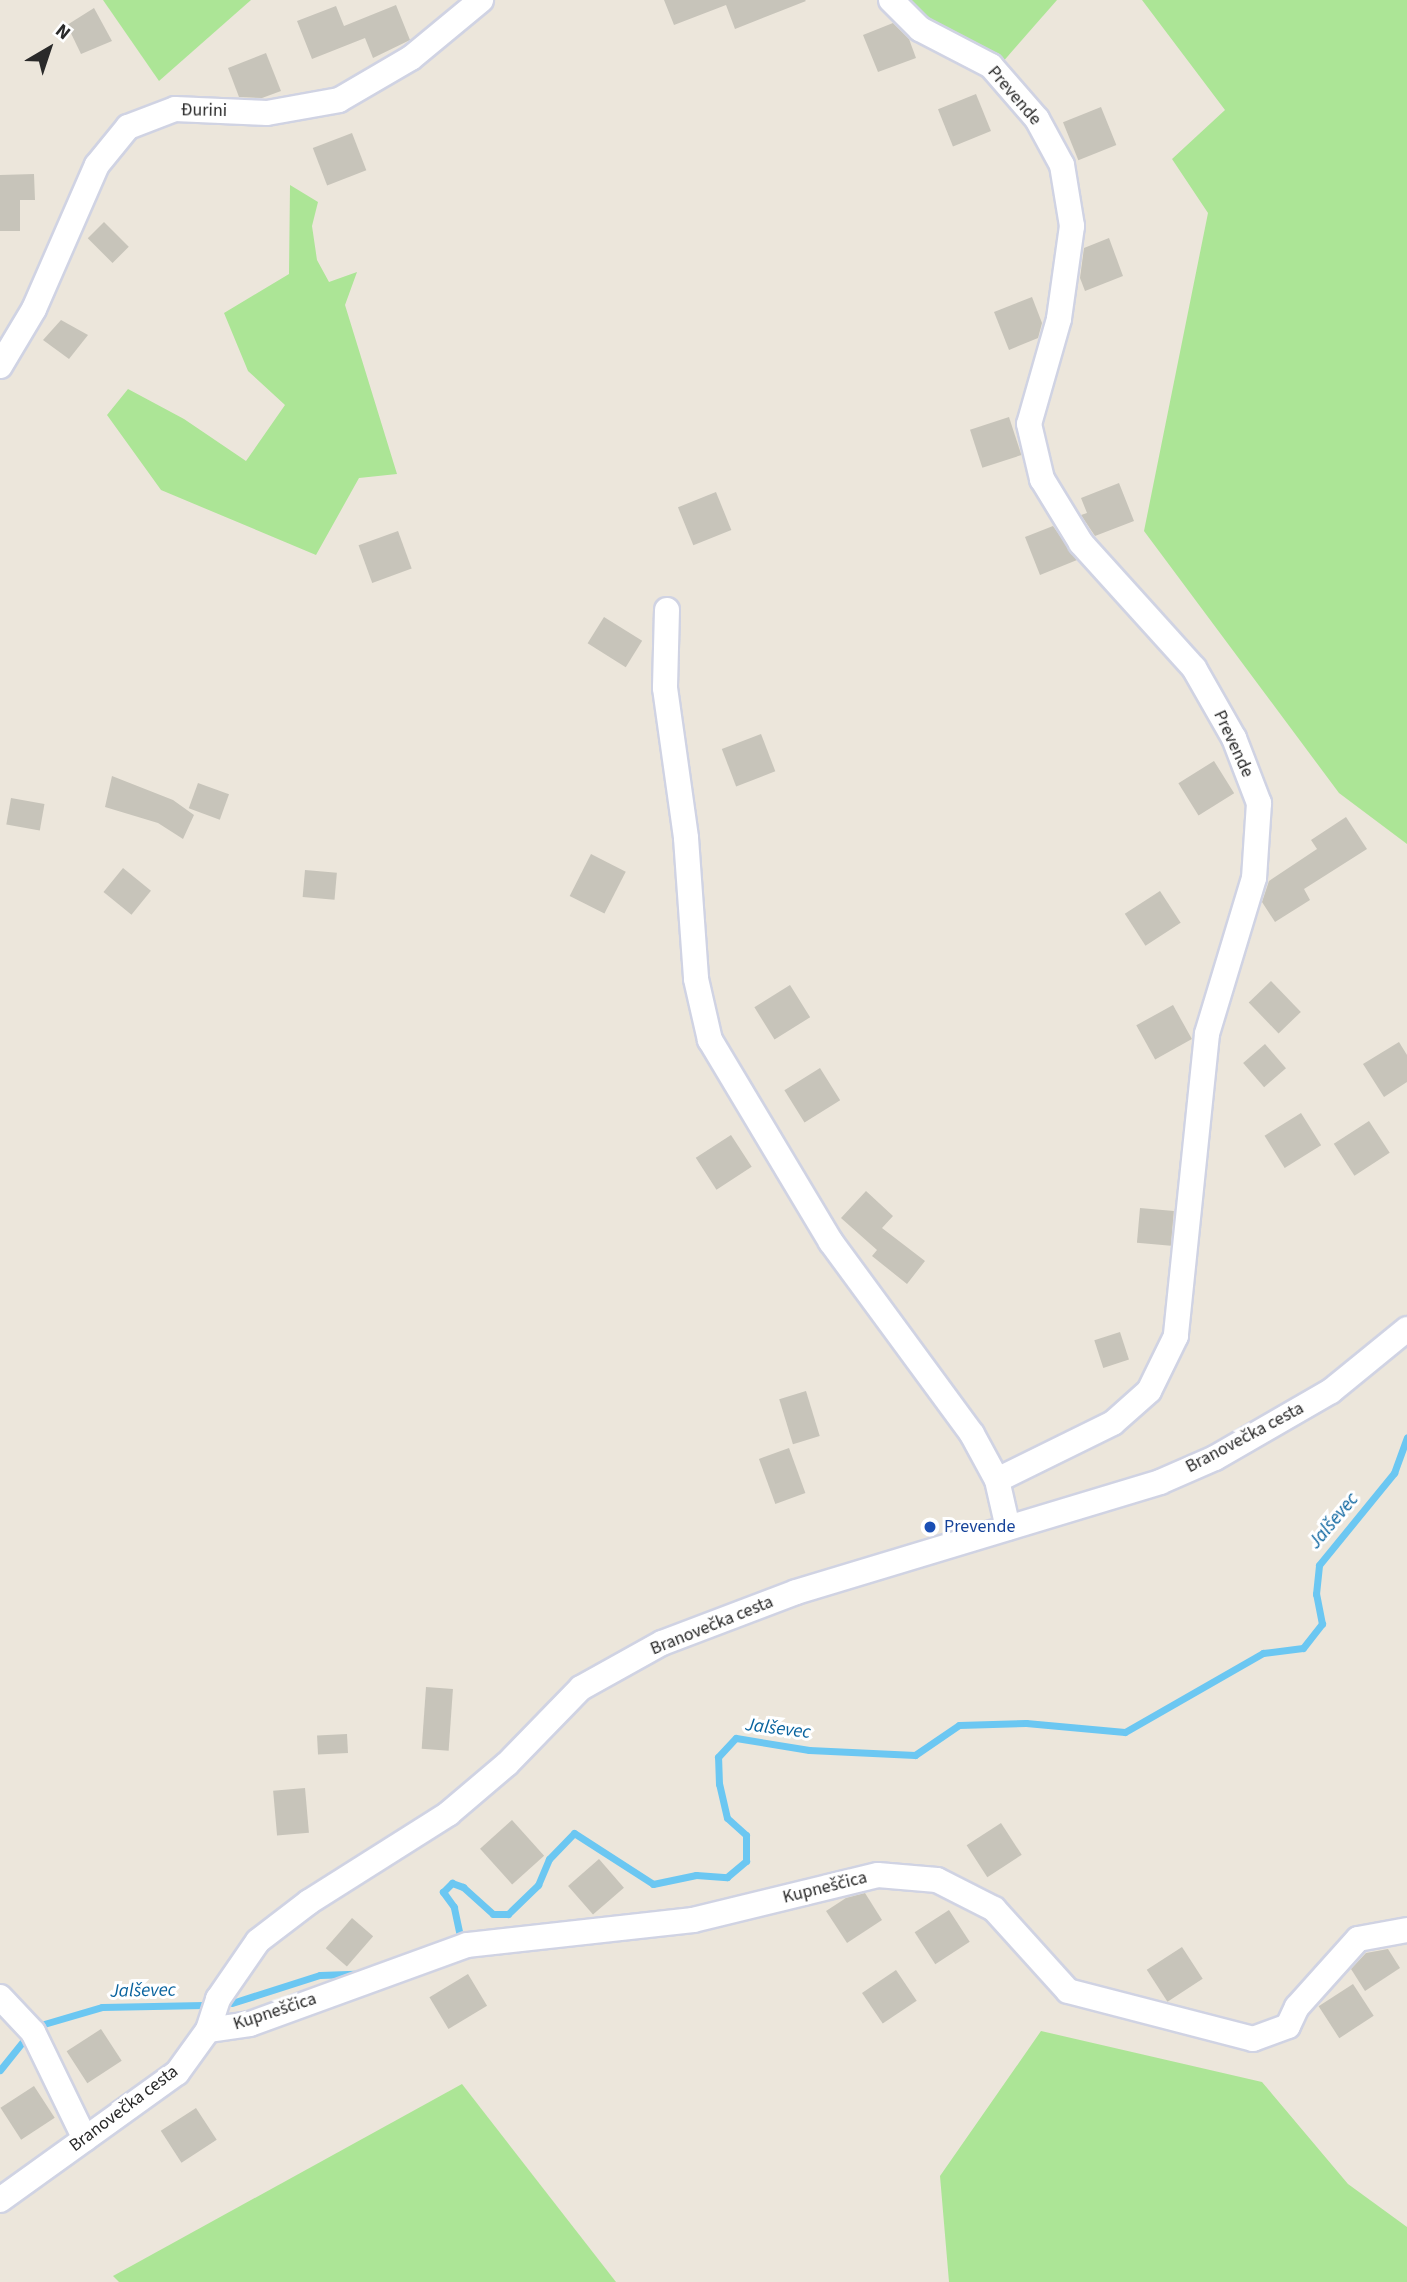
<!DOCTYPE html>
<meta charset="utf-8">
<style>
body{margin:0}
#map{position:relative;width:1407px;height:2282px;overflow:hidden;background:#ece6db;font-family:"Source Sans 3",sans-serif}
div>[style]{position:absolute}
.green>*{inset:0;background:#ace596}
.stream>*{height:7px;margin:-3.5px;padding:0 3.5px;transform-origin:3.5px;border-radius:3.5px;background:#6bc7f2}
.building>*{inset:0;background:#c7c4ba;transform-origin:0 0}
.roads{filter:drop-shadow(2px 0 #d0d3e3) drop-shadow(-2px 0 #d0d3e3) drop-shadow(0 2px #d0d3e3) drop-shadow(0 -2px #d0d3e3)}
.street>*{height:24px;margin:-12px;padding:0 12px;transform-origin:12px;border-radius:12px;background:#fff}
.dots>*{width:19px;height:19px;translate:-50% -50%;box-sizing:border-box;border:4px solid #fff;border-radius:50%}
span{translate:-50% -50%;white-space:nowrap;text-align:center;line-height:1.15;-webkit-text-stroke:6px #fff;paint-order:stroke}
.street-label{font-size:18px;color:#2a2a2a}
.transit-label{font-size:18px;color:#164399}
.left{translate:0 -50%;text-align:left}
.water-label{font-size:19px;color:#09639e;font-style:italic}
.north{position:absolute;left:14px;top:14px;width:70px;height:70px;-webkit-text-stroke:5px #fff;paint-order:stroke;rotate:39deg;font-size:19px;font-weight:700;line-height:28px;text-align:center;color:#2a2a2a}
.north::after{content:'';display:block;margin:auto;width:24px;height:32px;background:#2a2a2a;clip-path:polygon(50% 0,100% 100%,50% 72%,0 100%)}
</style>
<div id="map">
<div class="green">
<div style="clip-path:polygon(103px 0,251px 0,159px 81px)"></div>
<div style="clip-path:polygon(908px 0,1057px 0,1001px 64px,946px 33px)"></div>
<div style="clip-path:polygon(1142px 0,1407px 0,1407px 844px,1339px 793px,1144px 531px,1208px 213px,1172px 159px,1225px 110px)"></div>
<div style="clip-path:polygon(290px 185px,318px 202px,312px 226px,317px 260px,329px 282px,357px 272px,345px 305px,397px 474px,359px 478px,316px 555px,161px 490px,107px 415px,128px 389px,184px 419px,246px 461px,285px 405px,248px 371px,224px 313px,289px 274px)"></div>
<div style="clip-path:polygon(1041px 2031px,1262px 2082px,1348px 2184px,1407px 2227px,1407px 2282px,949px 2282px,940px 2176px)"></div>
<div style="clip-path:polygon(462px 2084px,616px 2282px,119px 2282px,113px 2276px)"></div>
</div>
<div class="stream">
<div style="left:455px;top:1938px;width:5px;rotate:-22deg"></div>
<div style="left:460px;top:1936px;width:30px;rotate:-102deg"></div>
<div style="left:454px;top:1907px;width:19px;rotate:-126deg"></div>
<div style="left:443px;top:1892px;width:13px;rotate:-45deg"></div>
<div style="left:452px;top:1883px;width:12px;rotate:20deg"></div>
<div style="left:463px;top:1887px;width:40px;rotate:42deg"></div>
<div style="left:493px;top:1914px;width:15px"></div>
<div style="left:508px;top:1914px;width:42px;rotate:-44deg"></div>
<div style="left:538px;top:1885px;width:28px;rotate:-67deg"></div>
<div style="left:549px;top:1859px;width:36px;rotate:-46deg"></div>
<div style="left:574px;top:1833px;width:94px;rotate:32.8deg"></div>
<div style="left:653px;top:1884px;width:44px;rotate:-11.8deg"></div>
<div style="left:696px;top:1875px;width:31px;rotate:4deg"></div>
<div style="left:727px;top:1877px;width:25px;rotate:-40deg"></div>
<div style="left:746px;top:1861px;width:26px;rotate:-90deg"></div>
<div style="left:746px;top:1835px;width:25px;rotate:-138deg"></div>
<div style="left:727px;top:1818px;width:35px;rotate:-103deg"></div>
<div style="left:719px;top:1784px;width:27px;rotate:-92deg"></div>
<div style="left:718px;top:1757px;width:26px;rotate:-47deg"></div>
<div style="left:736px;top:1738px;width:74px;rotate:9.3deg"></div>
<div style="left:809px;top:1750px;width:106px;rotate:2.7deg"></div>
<div style="left:915px;top:1755px;width:53px;rotate:-34.3deg"></div>
<div style="left:959px;top:1725px;width:67px;rotate:-1.7deg"></div>
<div style="left:1026px;top:1723px;width:99px;rotate:5.2deg"></div>
<div style="left:1125px;top:1732px;width:159px;rotate:-29.8deg"></div>
<div style="left:1263px;top:1653px;width:40px;rotate:-7.1deg"></div>
<div style="left:1303px;top:1648px;width:31px;rotate:-52deg"></div>
<div style="left:1322px;top:1624px;width:31px;rotate:-101deg"></div>
<div style="left:1316px;top:1594px;width:29px;rotate:-84deg"></div>
<div style="left:1319px;top:1565px;width:119px;rotate:-50.8deg"></div>
<div style="left:1394px;top:1473px;width:38px;rotate:-70deg"></div>
<div style="left:232px;top:2003px;width:92px;rotate:-17.7deg"></div>
<div style="left:320px;top:1975px;width:35px;rotate:-2deg"></div>
<div style="left:44px;top:2024px;width:60px;rotate:-16.3deg"></div>
<div style="left:102px;top:2007px;width:102px;rotate:-1.1deg"></div>
<div style="left:0;top:2070px;width:45px;rotate:-51.3deg"></div>
</div>
<div class="building">
<div style="clip-path:polygon(664px 0,805px 0,806px 1px,735px 29px,726px 5px,674px 25px)"></div>
<div style="clip-path:polygon(396px 5px,410px 40px,373px 58px,365px 38px,312px 59px,297px 21px,336px 6px,344px 26px)"></div>
<div style="clip-path:polygon(94px 8px,112px 41px,81px 54px,67px 25px)"></div>
<div style="clip-path:polygon(893px 23px,909px 39px,916px 58px,878px 72px,863px 35px)"></div>
<div style="clip-path:polygon(266px 53px,281px 91px,262px 98px,239px 97px,228px 68px)"></div>
<div style="left:976px;top:94px;width:40px;height:41px;rotate:68deg"></div>
<div style="left:1101px;top:107px;width:41px;height:41px;rotate:68deg"></div>
<div style="left:352px;top:133px;width:40px;height:42px;rotate:69deg"></div>
<div style="clip-path:polygon(34px 174px,35px 200px,20px 200px,20px 231px,0 231px,0 175px)"></div>
<div style="left:104px;top:222px;width:35px;height:23px;rotate:45deg"></div>
<div style="clip-path:polygon(1109px 238px,1123px 276px,1085px 291px,1080px 278px,1084px 248px)"></div>
<div style="clip-path:polygon(1032px 297px,1042px 323px,1038px 338px,1009px 350px,994px 312px)"></div>
<div style="clip-path:polygon(61px 320px,88px 335px,69px 359px,43px 340px)"></div>
<div style="left:1009px;top:417px;width:40px;height:41px;rotate:72deg"></div>
<div style="clip-path:polygon(1119px 483px,1134px 521px,1095px 536px,1081px 515px,1087px 513px,1081px 498px)"></div>
<div style="left:716px;top:492px;width:41px;height:41px;rotate:68deg"></div>
<div style="clip-path:polygon(1053px 526px,1077px 560px,1040px 575px,1025px 537px)"></div>
<div style="left:398px;top:531px;width:40px;height:42px;rotate:70deg"></div>
<div style="left:604px;top:617px;width:45px;height:31px;rotate:32deg"></div>
<div style="left:761px;top:734px;width:40px;height:42px;rotate:69deg"></div>
<div style="left:1214px;top:761px;width:38px;height:42px;rotate:58deg"></div>
<div style="clip-path:polygon(112px 776px,173px 800px,194px 815px,183px 839px,158px 823px,105px 807px)"></div>
<div style="left:198px;top:783px;width:33px;height:27px;rotate:20deg"></div>
<div style="left:11px;top:798px;width:34px;height:27px;rotate:10deg"></div>
<div style="clip-path:polygon(1346px 817px,1367px 849px,1304px 889px,1310px 900px,1275px 922px,1262px 902px,1269px 881px,1317px 849px,1311px 840px)"></div>
<div style="left:591px;top:854px;width:39px;height:47px;rotate:27deg"></div>
<div style="left:123px;top:868px;width:36px;height:31px;rotate:39deg"></div>
<div style="left:305px;top:870px;width:32px;height:27px;rotate:5deg"></div>
<div style="left:1160px;top:891px;width:38px;height:42px;rotate:57deg"></div>
<div style="left:1271px;top:981px;width:43px;height:31px;rotate:46deg"></div>
<div style="left:790px;top:985px;width:38px;height:42px;rotate:58deg"></div>
<div style="left:1173px;top:1005px;width:39px;height:42px;rotate:61deg"></div>
<div style="clip-path:polygon(1399px 1042px,1407px 1055px,1407px 1082px,1384px 1097px,1363px 1064px)"></div>
<div style="left:1265px;top:1044px;width:32px;height:29px;rotate:49deg"></div>
<div style="left:820px;top:1068px;width:38px;height:42px;rotate:58deg"></div>
<div style="left:1301px;top:1113px;width:38px;height:43px;rotate:58deg"></div>
<div style="left:1369px;top:1121px;width:38px;height:42px;rotate:57deg"></div>
<div style="left:731px;top:1135px;width:38px;height:42px;rotate:57deg"></div>
<div style="clip-path:polygon(866px 1191px,893px 1216px,882px 1228px,925px 1261px,907px 1284px,872px 1256px,877px 1250px,841px 1218px)"></div>
<div style="left:1140px;top:1208px;width:34px;height:35px;rotate:5deg"></div>
<div style="left:1120px;top:1332px;width:29px;height:27px;rotate:72deg"></div>
<div style="left:806px;top:1391px;width:47px;height:28px;rotate:73deg"></div>
<div style="left:789px;top:1448px;width:48px;height:32px;rotate:70deg"></div>
<div style="left:426px;top:1687px;width:27px;height:62px;rotate:4deg"></div>
<div style="left:347px;top:1734px;width:19px;height:30px;rotate:87deg"></div>
<div style="left:305px;top:1788px;width:45px;height:32px;rotate:85deg"></div>
<div style="left:512px;top:1820px;width:48px;height:43px;rotate:48deg"></div>
<div style="left:1001px;top:1823px;width:38px;height:41px;rotate:57deg"></div>
<div style="left:599px;top:1859px;width:38px;height:41px;rotate:49deg"></div>
<div style="clip-path:polygon(865px 1893px,882px 1920px,847px 1943px,826px 1911px,846px 1898px)"></div>
<div style="left:949px;top:1910px;width:38px;height:41px;rotate:57deg"></div>
<div style="left:352px;top:1918px;width:28px;height:40px;rotate:41deg"></div>
<div style="left:1182px;top:1947px;width:38px;height:42px;rotate:57deg"></div>
<div style="clip-path:polygon(1388px 1949px,1400px 1968px,1365px 1991px,1351px 1969px,1366px 1953px)"></div>
<div style="left:896px;top:1970px;width:37px;height:41px;rotate:56deg"></div>
<div style="left:468px;top:1974px;width:37px;height:45px;rotate:59deg"></div>
<div style="left:1353px;top:1984px;width:38px;height:41px;rotate:57deg"></div>
<div style="left:101px;top:2029px;width:38px;height:41px;rotate:57deg"></div>
<div style="left:34px;top:2086px;width:38px;height:40px;rotate:57deg"></div>
<div style="left:196px;top:2108px;width:38px;height:42px;rotate:57deg"></div>
</div>
<div class="roads">
<div class="street">
<div style="left:891px;top:0;width:41px;rotate:45deg"></div>
<div style="left:920px;top:29px;width:80px;rotate:27.5deg"></div>
<div style="left:991px;top:66px;width:70px;rotate:49deg"></div>
<div style="left:1037px;top:119px;width:52px;rotate:61.5deg"></div>
<div style="left:1062px;top:165px;width:62px;rotate:80.7deg"></div>
<div style="left:1072px;top:226px;width:94px;rotate:98deg"></div>
<div style="left:1059px;top:319px;width:109px;rotate:105.9deg"></div>
<div style="left:1029px;top:424px;width:57px;rotate:76.7deg"></div>
<div style="left:1042px;top:479px;width:75px;rotate:58.6deg"></div>
<div style="left:1081px;top:543px;width:169px;rotate:47.9deg"></div>
<div style="left:1194px;top:668px;width:81px;rotate:60.3deg"></div>
<div style="left:1234px;top:738px;width:70px;rotate:69deg"></div>
<div style="left:1259px;top:803px;width:75px;rotate:93.8deg"></div>
<div style="left:1254px;top:878px;width:163px;rotate:106.8deg"></div>
<div style="left:1207px;top:1034px;width:304px;rotate:95.9deg"></div>
<div style="left:1176px;top:1336px;width:61px;rotate:116.1deg"></div>
<div style="left:1149px;top:1391px;width:48px;rotate:138.4deg"></div>
<div style="left:1113px;top:1423px;width:129px;rotate:153.8deg"></div>
<div style="left:997px;top:1480px;width:49px;rotate:77.1deg"></div>
<div style="left:0;top:366px;width:66px;rotate:-59.2deg"></div>
<div style="left:34px;top:309px;width:157px;rotate:-66.4deg"></div>
<div style="left:97px;top:165px;width:49px;rotate:-50.8deg"></div>
<div style="left:128px;top:127px;width:50px;rotate:-21deg"></div>
<div style="left:175px;top:109px;width:92px;rotate:2.5deg"></div>
<div style="left:267px;top:113px;width:73px;rotate:-10.2deg"></div>
<div style="left:339px;top:100px;width:83px;rotate:-30.3deg"></div>
<div style="left:411px;top:58px;width:91px;rotate:-39.6deg"></div>
<div style="left:667px;top:610px;width:78px;rotate:91.5deg"></div>
<div style="left:665px;top:688px;width:151px;rotate:82deg"></div>
<div style="left:686px;top:838px;width:141px;rotate:85.9deg"></div>
<div style="left:696px;top:979px;width:63px;rotate:77.1deg"></div>
<div style="left:710px;top:1040px;width:235px;rotate:59.1deg"></div>
<div style="left:831px;top:1242px;width:238px;rotate:53.7deg"></div>
<div style="left:972px;top:1434px;width:52px;rotate:61.5deg"></div>
<div style="left:0;top:1997px;width:48px;rotate:46.7deg"></div>
<div style="left:33px;top:2032px;width:119px;rotate:64.1deg"></div>
<div style="left:208px;top:2030px;width:42px;rotate:-8.1deg"></div>
<div style="left:250px;top:2024px;width:231px;rotate:-20deg"></div>
<div style="left:467px;top:1945px;width:227px;rotate:-6.3deg"></div>
<div style="left:693px;top:1920px;width:190px;rotate:-13.7deg"></div>
<div style="left:878px;top:1875px;width:59px;rotate:4.8deg"></div>
<div style="left:937px;top:1880px;width:64px;rotate:27deg"></div>
<div style="left:994px;top:1909px;width:110px;rotate:47.9deg"></div>
<div style="left:1068px;top:1991px;width:191px;rotate:14.5deg"></div>
<div style="left:1253px;top:2039px;width:37px;rotate:-20deg"></div>
<div style="left:1288px;top:2026px;width:21px;rotate:-65deg"></div>
<div style="left:1297px;top:2007px;width:91px;rotate:-48.1deg"></div>
<div style="left:1358px;top:1939px;width:50px;rotate:-10.4deg"></div>
<div style="left:0;top:2200px;width:218px;rotate:-35.7deg"></div>
<div style="left:177px;top:2073px;width:53px;rotate:-54.2deg"></div>
<div style="left:208px;top:2030px;width:33px;rotate:-72deg"></div>
<div style="left:218px;top:1999px;width:70px;rotate:-55.4deg"></div>
<div style="left:258px;top:1941px;width:64px;rotate:-37.4deg"></div>
<div style="left:309px;top:1902px;width:165px;rotate:-32.3deg"></div>
<div style="left:448px;top:1814px;width:77px;rotate:-40.3deg"></div>
<div style="left:507px;top:1764px;width:106px;rotate:-45.8deg"></div>
<div style="left:581px;top:1688px;width:93px;rotate:-29.1deg"></div>
<div style="left:662px;top:1643px;width:143px;rotate:-20.8deg"></div>
<div style="left:796px;top:1592px;width:380px;rotate:-16.8deg"></div>
<div style="left:1160px;top:1482px;width:60px;rotate:-23.6deg"></div>
<div style="left:1215px;top:1458px;width:134px;rotate:-30deg"></div>
<div style="left:1331px;top:1391px;width:98px;rotate:-39.2deg"></div>
</div>
</div>
<div class="dots">
<div style="left:930px;top:1527px;background:#1a4fb4"></div>
</div>
<div class="street-label">
<span style="left:1014px;top:96px;rotate:49deg">Prevende</span>
<span style="left:204px;top:111px;rotate:1deg">Đurini</span>
<span style="left:1233px;top:744px;rotate:65deg">Prevende</span>
<span style="left:1245px;top:1438px;rotate:-28deg">Branovečka cesta</span>
<span style="left:712px;top:1626px;rotate:-22deg">Branovečka cesta</span>
<span style="left:825px;top:1888px;rotate:-14deg">Kupneščica</span>
<span style="left:275px;top:2012px;rotate:-18deg">Kupneščica</span>
<span style="left:124px;top:2109px;rotate:-37deg">Branovečka cesta</span>
</div>
<div class="transit-label">
<span class="left" style="left:944px;top:1527px">Prevende</span>
</div>
<div class="water-label">
<span style="left:1334px;top:1521px;rotate:-50deg">Jalševec</span>
<span style="left:778px;top:1729px;rotate:7deg">Jalševec</span>
<span style="left:143px;top:1991px;rotate:-1deg">Jalševec</span>
</div>
<div class="north">N</div>
</div>
